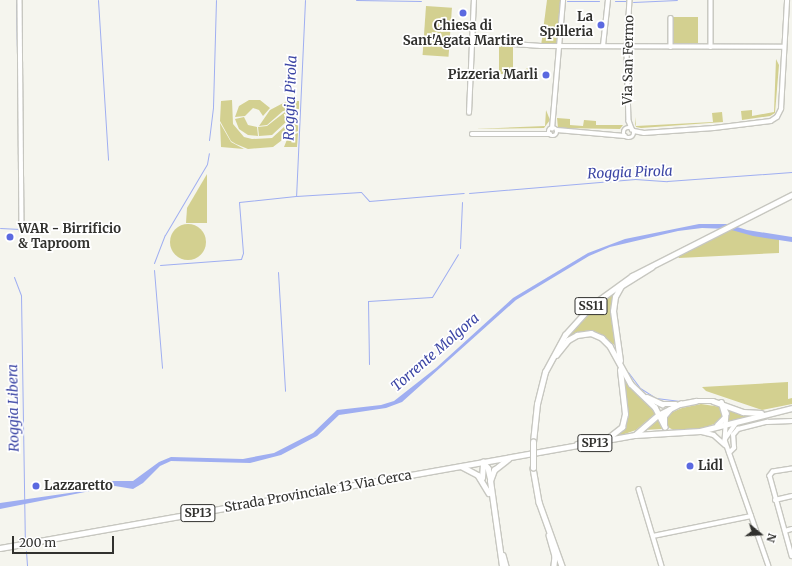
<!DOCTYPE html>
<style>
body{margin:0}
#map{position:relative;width:792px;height:566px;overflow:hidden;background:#f5f5ee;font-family:Merriweather,serif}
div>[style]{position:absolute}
.green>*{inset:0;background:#d3d090;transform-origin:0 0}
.round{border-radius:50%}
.water>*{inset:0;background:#9faef1}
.stream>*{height:1px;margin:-0.5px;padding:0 0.5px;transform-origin:0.5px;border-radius:0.5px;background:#9faef1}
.roads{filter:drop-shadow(1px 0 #c7c7c0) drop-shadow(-1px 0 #c7c7c0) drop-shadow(0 1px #c7c7c0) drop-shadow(0 -1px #c7c7c0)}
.minor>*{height:3.5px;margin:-1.75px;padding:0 1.75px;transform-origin:1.75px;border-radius:1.75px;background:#fff}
.minor>.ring{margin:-1.75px;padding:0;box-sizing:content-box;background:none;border:3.5px solid #fff;border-radius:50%}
.major>*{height:4.5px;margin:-2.25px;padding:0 2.25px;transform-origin:2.25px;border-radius:2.25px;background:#fff}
.bridges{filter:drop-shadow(1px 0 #c7c7c0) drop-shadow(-1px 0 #c7c7c0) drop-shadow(0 1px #c7c7c0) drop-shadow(0 -1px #c7c7c0)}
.major-bridge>*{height:4.5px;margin:-2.25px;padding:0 2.25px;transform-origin:2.25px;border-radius:2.25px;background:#fff}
.dots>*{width:11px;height:11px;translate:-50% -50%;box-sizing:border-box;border:2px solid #fff;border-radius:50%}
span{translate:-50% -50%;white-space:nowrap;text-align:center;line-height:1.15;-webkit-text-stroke:3.5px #fff;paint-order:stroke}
.shield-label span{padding:1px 3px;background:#fff;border:1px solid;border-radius:3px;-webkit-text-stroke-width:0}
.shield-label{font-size:12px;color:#31312e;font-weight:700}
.poi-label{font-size:13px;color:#31312e;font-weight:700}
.right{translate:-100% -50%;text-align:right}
.left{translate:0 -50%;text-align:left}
.street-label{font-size:13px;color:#31312e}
.water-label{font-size:14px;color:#3c46a5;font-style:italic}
.north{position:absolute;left:740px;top:514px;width:40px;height:40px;-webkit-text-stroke:3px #fff;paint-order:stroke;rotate:108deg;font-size:11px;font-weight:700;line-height:16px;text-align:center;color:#31312e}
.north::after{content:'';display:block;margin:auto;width:14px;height:18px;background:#31312e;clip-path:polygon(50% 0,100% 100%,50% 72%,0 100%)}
.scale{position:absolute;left:12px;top:536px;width:102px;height:18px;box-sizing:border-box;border:2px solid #31312e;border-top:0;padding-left:5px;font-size:12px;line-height:14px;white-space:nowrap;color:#31312e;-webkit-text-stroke:3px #fff;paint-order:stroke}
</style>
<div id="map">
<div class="green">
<div style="clip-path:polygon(547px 0,563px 0,559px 46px,541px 46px)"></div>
<div style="left:426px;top:6px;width:26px;height:49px;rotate:4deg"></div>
<div style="left:671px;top:17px;width:27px;height:26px"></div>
<div style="left:499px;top:44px;width:14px;height:30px"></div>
<div style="clip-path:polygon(776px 59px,779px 65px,775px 113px,770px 116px,742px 120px,741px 111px,752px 110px,752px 116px,774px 112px)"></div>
<div class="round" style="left:523px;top:68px;width:12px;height:12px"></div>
<div style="clip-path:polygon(232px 100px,233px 124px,244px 137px,252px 139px,272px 138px,284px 127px,295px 122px,298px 122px,298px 131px,290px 134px,273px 147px,248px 149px,236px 144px,231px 141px,220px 121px,221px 101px)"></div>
<div style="clip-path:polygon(249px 100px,260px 100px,270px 108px,263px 116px,259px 110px,253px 108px,245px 116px,235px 117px,239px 106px)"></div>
<div style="clip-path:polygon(287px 101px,299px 101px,299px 109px,283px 111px,267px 125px,259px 126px,270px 110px)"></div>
<div style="clip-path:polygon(546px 110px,550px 120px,544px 128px,475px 129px,545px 126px)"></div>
<div style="clip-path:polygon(298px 111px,298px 119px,286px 122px,272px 135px,259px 136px,258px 127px,267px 126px,285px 112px)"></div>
<div style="clip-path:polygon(722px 112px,723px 122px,641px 128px,636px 127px,635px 124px,635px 117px,636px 126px,713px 122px,712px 113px)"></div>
<div style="clip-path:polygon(244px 117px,248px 125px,257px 127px,258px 136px,248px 135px,239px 129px,235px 119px)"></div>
<div style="clip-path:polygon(557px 118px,570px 119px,570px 125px,583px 126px,584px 120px,596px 121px,596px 125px,623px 125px,620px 129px,558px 128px)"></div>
<div style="clip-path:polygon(220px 123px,231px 142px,244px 149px,221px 147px)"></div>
<div style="clip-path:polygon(298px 133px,297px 147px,284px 147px,288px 137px)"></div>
<div style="clip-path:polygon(207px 174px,207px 223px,186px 223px,187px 208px)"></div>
<div class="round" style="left:170px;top:224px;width:36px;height:36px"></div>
<div style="clip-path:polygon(727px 227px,779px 238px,779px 253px,679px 258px,675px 253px)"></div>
<div style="clip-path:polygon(619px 287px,613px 296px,616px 346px,598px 334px,567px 339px,595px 305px)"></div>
<div style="clip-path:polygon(624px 380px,656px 413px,636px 430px,616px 437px,626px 427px,627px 420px)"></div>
<div style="clip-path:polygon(788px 382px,788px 399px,792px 398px,792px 404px,762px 410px,706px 391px,702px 387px)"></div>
<div style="clip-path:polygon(701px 404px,721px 407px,723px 415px,719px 422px,701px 429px,675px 431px,668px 427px,666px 420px,668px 414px,682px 408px)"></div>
<div style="clip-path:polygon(729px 409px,737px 412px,749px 416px,729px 422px)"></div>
<div style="clip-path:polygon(657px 418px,662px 429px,643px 430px)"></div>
</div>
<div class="water">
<div style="clip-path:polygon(699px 224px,727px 224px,747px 230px,792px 237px,792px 242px,753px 236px,728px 229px,702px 228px,678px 231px,610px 247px,589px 256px,516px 300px,402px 402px,386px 408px,339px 415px,317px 436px,281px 455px,250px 463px,171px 461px,160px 466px,143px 483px,133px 489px,115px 486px,0 509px,0 503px,90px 490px,110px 481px,133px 481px,159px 462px,171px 457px,243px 459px,274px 453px,313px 433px,337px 410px,381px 405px,394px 401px,436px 368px,513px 298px,588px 253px,625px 239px)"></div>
</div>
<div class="stream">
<div style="left:16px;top:0;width:217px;rotate:88.9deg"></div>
<div style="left:98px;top:0;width:160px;rotate:86.4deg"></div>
<div style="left:305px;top:0;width:196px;rotate:92.6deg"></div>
<div style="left:296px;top:196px;width:65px;rotate:-3.5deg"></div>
<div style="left:361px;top:192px;width:12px;rotate:48deg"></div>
<div style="left:369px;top:201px;width:95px;rotate:-4.8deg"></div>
<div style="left:356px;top:0;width:65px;rotate:0.9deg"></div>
<div style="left:567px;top:1px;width:32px"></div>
<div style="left:615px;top:1px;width:13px"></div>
<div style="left:633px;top:2px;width:44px;rotate:-2.6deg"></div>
<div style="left:209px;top:140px;width:33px;rotate:-83deg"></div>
<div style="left:213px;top:107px;width:107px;rotate:-88.4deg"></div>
<div style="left:469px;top:193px;width:167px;rotate:-4.8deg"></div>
<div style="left:635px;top:179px;width:32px;rotate:4deg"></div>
<div style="left:667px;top:181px;width:125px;rotate:-4.1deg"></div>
<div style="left:0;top:228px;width:20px;rotate:3deg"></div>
<div style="left:460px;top:248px;width:46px;rotate:-87.5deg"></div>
<div style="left:154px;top:263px;width:30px;rotate:-69deg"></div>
<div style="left:165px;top:235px;width:82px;rotate:-59.4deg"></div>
<div style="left:207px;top:164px;width:11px;rotate:-80deg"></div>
<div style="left:160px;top:265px;width:81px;rotate:-4.2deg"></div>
<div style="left:241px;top:259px;width:6px;rotate:-72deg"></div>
<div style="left:243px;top:253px;width:51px;rotate:-94.5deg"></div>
<div style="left:239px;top:202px;width:57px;rotate:-6deg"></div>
<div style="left:154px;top:270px;width:98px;rotate:85.3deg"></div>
<div style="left:278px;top:272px;width:119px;rotate:86.6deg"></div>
<div style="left:14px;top:277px;width:19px;rotate:69deg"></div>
<div style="left:21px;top:295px;width:245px;rotate:89.1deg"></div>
<div style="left:369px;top:364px;width:63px;rotate:-90.9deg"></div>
<div style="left:368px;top:301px;width:64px;rotate:-3.6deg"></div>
<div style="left:432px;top:297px;width:50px;rotate:-58.8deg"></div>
<div style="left:628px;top:372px;width:20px;rotate:53deg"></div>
<div style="left:640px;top:388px;width:19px;rotate:32deg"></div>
<div style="left:656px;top:398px;width:24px;rotate:7deg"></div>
<div style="left:26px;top:551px;width:15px;rotate:86deg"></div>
</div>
<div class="roads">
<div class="minor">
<div style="left:20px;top:0;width:229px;rotate:89.5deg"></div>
<div style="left:630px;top:0;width:51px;rotate:93.4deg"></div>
<div style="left:627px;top:51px;width:70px;rotate:88.4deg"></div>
<div style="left:629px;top:121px;width:9px;rotate:69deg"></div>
<div style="left:711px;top:0;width:47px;rotate:90deg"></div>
<div style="left:671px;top:18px;width:29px;rotate:90deg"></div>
<div style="left:472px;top:41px;width:69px;rotate:4.1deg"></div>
<div style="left:541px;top:46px;width:243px;rotate:0.2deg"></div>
<div style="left:603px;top:46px;width:46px;rotate:-83.8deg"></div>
<div style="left:469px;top:113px;width:113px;rotate:-87.5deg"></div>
<div class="ring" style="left:624px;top:128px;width:6.5px;height:6.5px"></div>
<div class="ring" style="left:549px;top:128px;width:4.5px;height:4.5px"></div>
<div style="left:552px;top:129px;width:129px;rotate:-85.1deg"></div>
<div style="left:557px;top:130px;width:68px;rotate:5deg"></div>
<div style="left:634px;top:131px;width:10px;rotate:11deg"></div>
<div style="left:644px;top:133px;width:70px;rotate:-4.1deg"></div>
<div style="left:714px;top:128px;width:57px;rotate:-7deg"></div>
<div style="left:771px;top:121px;width:7px;rotate:-34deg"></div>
<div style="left:777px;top:117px;width:9px;rotate:-63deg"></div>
<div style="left:781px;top:109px;width:109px;rotate:-86.8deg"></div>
<div style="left:472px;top:134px;width:78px"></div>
<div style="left:724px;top:406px;width:8px;rotate:67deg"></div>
<div style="left:727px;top:413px;width:27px;rotate:94deg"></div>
<div style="left:725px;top:440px;width:133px;rotate:70.8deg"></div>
<div style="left:702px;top:432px;width:12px;rotate:14deg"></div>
<div style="left:714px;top:435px;width:15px;rotate:42deg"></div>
<div style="left:725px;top:439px;width:19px;rotate:-55deg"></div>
<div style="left:729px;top:453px;width:7px;rotate:-45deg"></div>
<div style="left:734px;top:448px;width:13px;rotate:-94deg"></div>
<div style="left:733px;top:435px;width:8px;rotate:-50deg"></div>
<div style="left:738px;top:429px;width:30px;rotate:-14deg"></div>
<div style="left:767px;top:422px;width:25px;rotate:-2deg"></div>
<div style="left:792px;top:469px;width:19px;rotate:171deg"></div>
<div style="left:773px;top:472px;width:5px;rotate:127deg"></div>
<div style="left:770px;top:476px;width:83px;rotate:74.6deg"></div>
<div style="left:639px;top:489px;width:80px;rotate:73.4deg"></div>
<div style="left:775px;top:500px;width:17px;rotate:-13deg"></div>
<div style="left:785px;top:531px;width:7px;rotate:-16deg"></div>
<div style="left:653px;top:536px;width:100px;rotate:-11.5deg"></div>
</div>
<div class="major">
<div style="left:556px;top:355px;width:19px;rotate:-51deg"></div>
<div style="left:568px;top:340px;width:10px;rotate:-29deg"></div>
<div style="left:577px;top:335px;width:14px;rotate:-8deg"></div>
<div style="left:591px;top:333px;width:12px;rotate:24deg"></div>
<div style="left:602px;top:338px;width:11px;rotate:45deg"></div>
<div style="left:610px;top:346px;width:43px;rotate:61.1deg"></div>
<div style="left:631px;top:384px;width:33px;rotate:44deg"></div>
<div style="left:655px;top:407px;width:22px;rotate:63deg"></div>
<div style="left:620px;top:361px;width:50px;rotate:-98deg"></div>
<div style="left:613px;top:311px;width:14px;rotate:-82deg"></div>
<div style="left:615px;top:297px;width:13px;rotate:-61deg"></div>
<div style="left:621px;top:286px;width:36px;rotate:-32deg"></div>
<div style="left:647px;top:397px;width:17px;rotate:25deg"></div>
<div style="left:662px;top:404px;width:14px"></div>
<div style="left:664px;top:425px;width:9px;rotate:-90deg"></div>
<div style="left:664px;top:416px;width:8px;rotate:-50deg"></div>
<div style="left:717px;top:425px;width:11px;rotate:-45deg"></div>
<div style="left:725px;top:417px;width:15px;rotate:-106deg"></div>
<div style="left:635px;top:435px;width:30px;rotate:-41deg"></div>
<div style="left:658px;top:415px;width:25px;rotate:-27deg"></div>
<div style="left:680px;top:404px;width:16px;rotate:-11deg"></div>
<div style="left:696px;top:401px;width:17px"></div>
<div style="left:713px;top:401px;width:32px;rotate:20deg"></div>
<div style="left:743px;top:412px;width:18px;rotate:3deg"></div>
<div style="left:533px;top:442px;width:38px;rotate:-84deg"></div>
<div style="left:537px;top:404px;width:33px;rotate:-76deg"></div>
<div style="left:545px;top:372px;width:42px;rotate:-61.6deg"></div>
<div style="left:565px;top:335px;width:40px;rotate:-48deg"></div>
<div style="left:592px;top:305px;width:49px;rotate:-35.9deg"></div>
<div style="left:632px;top:276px;width:179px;rotate:-26.9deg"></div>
<div style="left:577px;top:444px;width:32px;rotate:-11deg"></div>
<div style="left:608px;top:438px;width:18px;rotate:-38deg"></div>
<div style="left:622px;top:427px;width:13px;rotate:-77deg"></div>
<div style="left:625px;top:414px;width:44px;rotate:-96.5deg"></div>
<div style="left:483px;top:462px;width:8px;rotate:50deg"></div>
<div style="left:488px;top:468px;width:9px;rotate:77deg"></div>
<div style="left:461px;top:466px;width:19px;rotate:28deg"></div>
<div style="left:478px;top:475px;width:21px;rotate:59deg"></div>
<div style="left:533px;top:468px;width:35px;rotate:80deg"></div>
<div style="left:539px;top:502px;width:68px;rotate:70.2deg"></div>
<div style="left:482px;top:478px;width:16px;rotate:-86deg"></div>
<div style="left:549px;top:535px;width:22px;rotate:74deg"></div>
<div style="left:555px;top:556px;width:10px;rotate:96deg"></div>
<div style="left:0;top:548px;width:645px;rotate:-10.09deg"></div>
<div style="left:635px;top:435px;width:65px;rotate:-3.5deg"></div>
<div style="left:700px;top:431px;width:95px;rotate:-14deg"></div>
<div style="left:503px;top:555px;width:11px;rotate:75deg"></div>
<div style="left:502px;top:566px;width:86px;rotate:-98deg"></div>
<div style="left:490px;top:481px;width:12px;rotate:-70deg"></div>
<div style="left:494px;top:470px;width:18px;rotate:-38deg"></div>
</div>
</div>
<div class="bridges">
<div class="major-bridge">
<div style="left:533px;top:468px;width:26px;rotate:-90deg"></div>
</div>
</div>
<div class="dots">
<div style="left:463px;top:13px;background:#5b69e0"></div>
<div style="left:601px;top:25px;background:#5b69e0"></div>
<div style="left:546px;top:75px;background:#5b69e0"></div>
<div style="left:10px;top:237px;background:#5b69e0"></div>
<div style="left:690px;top:466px;background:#5b69e0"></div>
<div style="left:36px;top:486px;background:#5b69e0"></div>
</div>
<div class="shield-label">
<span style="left:591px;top:306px">SS11</span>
<span style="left:595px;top:443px">SP13</span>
<span style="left:198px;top:513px">SP13</span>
</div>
<div class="poi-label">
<span class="right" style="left:593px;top:25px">La<br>Spilleria</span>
<span style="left:463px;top:34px">Chiesa di<br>Sant'Agata Martire</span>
<span class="right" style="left:538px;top:75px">Pizzeria Marli</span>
<span class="left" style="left:18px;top:237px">WAR - Birrificio<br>&amp; Taproom</span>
<span class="left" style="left:698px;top:466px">Lidl</span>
<span class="left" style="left:44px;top:486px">Lazzaretto</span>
</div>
<div class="street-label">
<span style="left:629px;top:60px;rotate:-89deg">Via San Fermo</span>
<span style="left:318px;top:492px;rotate:-10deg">Strada Provinciale 13 Via Cerca</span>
</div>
<div class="water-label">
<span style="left:290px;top:98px;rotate:-88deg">Roggia Pirola</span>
<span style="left:630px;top:172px;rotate:-2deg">Roggia Pirola</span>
<span style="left:435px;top:352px;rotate:-41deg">Torrente Molgora</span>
<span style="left:13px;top:408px;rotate:-91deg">Roggia Libera</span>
</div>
<div class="north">N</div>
<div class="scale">200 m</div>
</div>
